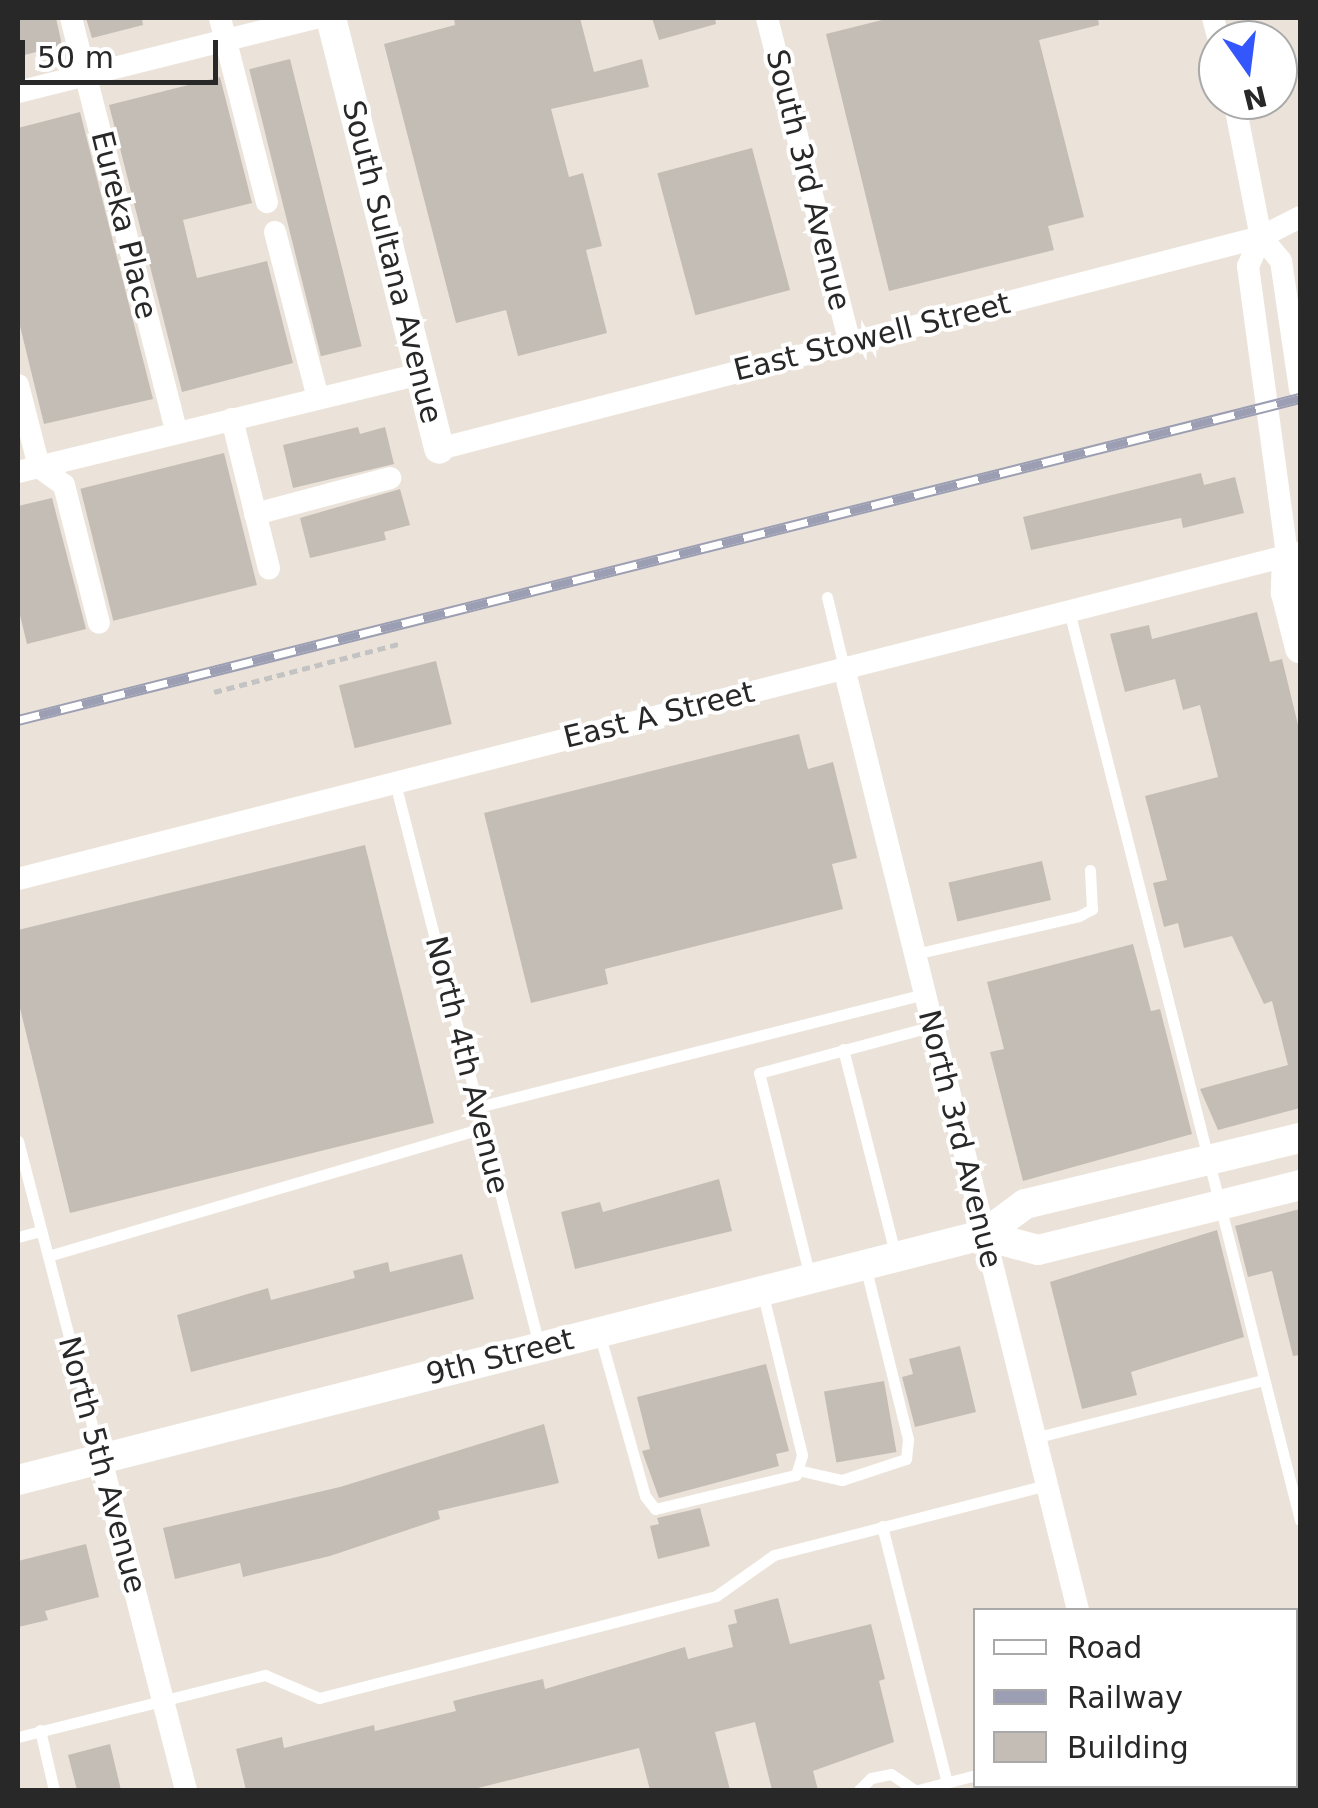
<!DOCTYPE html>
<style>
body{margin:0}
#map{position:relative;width:1318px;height:1808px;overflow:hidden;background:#ebe3d9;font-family:"DejaVu Sans",sans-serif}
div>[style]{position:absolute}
.building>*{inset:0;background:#c3bdb6;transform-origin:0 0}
.path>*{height:5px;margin-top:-2.5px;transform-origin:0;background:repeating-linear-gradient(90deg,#c3c3c3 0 8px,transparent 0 13px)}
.lane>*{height:11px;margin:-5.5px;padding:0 5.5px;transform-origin:5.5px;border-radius:5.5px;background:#fff}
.street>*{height:22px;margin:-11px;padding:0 11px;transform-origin:11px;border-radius:11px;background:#fff}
.secondary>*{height:30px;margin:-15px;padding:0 15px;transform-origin:15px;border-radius:15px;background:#fff}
.rail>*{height:11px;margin-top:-5.5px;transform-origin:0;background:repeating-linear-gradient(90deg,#fff 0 22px,#9c9fb3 0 44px);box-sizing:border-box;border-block:2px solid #9c9fb3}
span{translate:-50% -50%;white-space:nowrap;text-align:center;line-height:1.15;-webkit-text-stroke:8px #fff;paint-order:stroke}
.street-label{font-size:30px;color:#282828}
.frame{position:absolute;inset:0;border:20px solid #282828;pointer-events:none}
.legend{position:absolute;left:973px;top:1608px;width:325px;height:180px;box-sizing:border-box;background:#fff;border:2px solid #a9a9a9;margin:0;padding:12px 18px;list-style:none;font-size:30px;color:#282828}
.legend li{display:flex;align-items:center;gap:20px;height:50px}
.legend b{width:50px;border:2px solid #a9a9a9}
.north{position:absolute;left:1198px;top:20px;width:100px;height:100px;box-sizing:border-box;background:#fff;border:2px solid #a9a9a9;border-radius:50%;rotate:166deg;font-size:28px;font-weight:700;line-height:40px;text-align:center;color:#282828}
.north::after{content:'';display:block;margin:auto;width:35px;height:45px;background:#3456fd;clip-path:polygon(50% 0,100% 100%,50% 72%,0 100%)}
.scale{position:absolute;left:20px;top:40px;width:198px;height:45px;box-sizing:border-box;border:5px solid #282828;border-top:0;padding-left:12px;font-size:30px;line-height:35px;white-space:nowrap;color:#282828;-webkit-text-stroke:8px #fff;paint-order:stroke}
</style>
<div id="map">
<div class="building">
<div style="clip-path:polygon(18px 18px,56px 18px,62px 45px,21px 56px)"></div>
<div style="clip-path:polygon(86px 18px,142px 18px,143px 25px,92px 38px)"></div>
<div style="clip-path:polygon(454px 18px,580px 18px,594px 72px,642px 59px,649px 87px,551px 109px,569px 177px,583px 173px,602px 246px,586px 250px,607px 333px,518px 356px,506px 310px,456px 323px,384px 44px,455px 25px)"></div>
<div style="clip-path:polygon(652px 18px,715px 18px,716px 24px,659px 40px)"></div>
<div style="clip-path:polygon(890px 18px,1098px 18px,1099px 25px,1039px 40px,1084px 217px,1048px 226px,1054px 250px,889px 291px,826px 34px)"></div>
<div style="left:290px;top:59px;width:296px;height:42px;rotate:76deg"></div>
<div style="clip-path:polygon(220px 77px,252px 203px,183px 220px,197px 278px,267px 261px,293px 363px,182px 392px,109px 105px)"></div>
<div style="clip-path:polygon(80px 112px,153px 399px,44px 424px,18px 318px,18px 128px)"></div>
<div style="left:752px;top:148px;width:147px;height:98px;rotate:75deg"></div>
<div style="clip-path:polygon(358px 427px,360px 434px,385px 427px,394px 464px,293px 488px,283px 445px)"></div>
<div style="left:224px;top:453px;width:136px;height:148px;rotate:76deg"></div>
<div style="clip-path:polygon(1201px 473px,1204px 485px,1235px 477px,1244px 513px,1183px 528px,1181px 518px,1031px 550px,1023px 517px)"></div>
<div style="clip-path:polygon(400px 489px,410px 525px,384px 532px,386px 540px,310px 558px,300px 518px)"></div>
<div style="clip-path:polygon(52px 498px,86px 629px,27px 644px,18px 607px,18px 506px)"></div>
<div style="clip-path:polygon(1257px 612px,1270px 662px,1282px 659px,1300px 733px,1300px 1108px,1218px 1130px,1200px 1089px,1288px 1065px,1272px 1001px,1264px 1004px,1232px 936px,1184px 948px,1178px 923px,1164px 927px,1153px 883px,1167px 880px,1145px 796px,1218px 777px,1200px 705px,1183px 710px,1175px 679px,1125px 692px,1110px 634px,1149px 625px,1152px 639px)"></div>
<div style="left:436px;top:661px;width:65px;height:100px;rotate:76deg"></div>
<div style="clip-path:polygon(799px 734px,808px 769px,833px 762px,857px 858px,832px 864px,843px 909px,605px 969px,608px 984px,531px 1003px,484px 813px)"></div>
<div style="clip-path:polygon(365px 845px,434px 1123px,70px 1213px,18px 1000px,18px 930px)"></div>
<div style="left:1042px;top:861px;width:40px;height:96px;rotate:77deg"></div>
<div style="clip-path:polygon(1133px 944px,1151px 1011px,1160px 1009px,1192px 1134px,1023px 1181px,990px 1052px,1004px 1049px,987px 982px)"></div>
<div style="clip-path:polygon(719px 1179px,732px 1231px,575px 1269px,561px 1212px,600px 1202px,603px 1212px)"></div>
<div style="clip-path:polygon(1300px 1209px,1300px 1355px,1293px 1356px,1272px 1271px,1248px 1277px,1235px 1226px)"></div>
<div style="clip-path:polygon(1217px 1230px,1244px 1337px,1131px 1372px,1137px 1395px,1082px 1409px,1050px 1282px)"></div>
<div style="clip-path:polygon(462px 1254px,474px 1299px,191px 1372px,177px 1315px,268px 1288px,271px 1300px,355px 1278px,353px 1271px,388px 1262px,390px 1272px)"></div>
<div style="clip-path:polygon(960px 1346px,976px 1412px,915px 1427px,902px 1377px,913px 1374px,909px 1359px)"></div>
<div style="clip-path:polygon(766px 1364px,789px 1451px,776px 1454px,779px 1466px,659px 1498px,642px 1451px,650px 1449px,637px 1397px)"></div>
<div style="left:884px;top:1381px;width:72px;height:61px;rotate:80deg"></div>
<div style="clip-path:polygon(544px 1424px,559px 1483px,438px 1511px,440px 1519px,330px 1556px,243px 1577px,240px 1563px,175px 1579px,163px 1528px,340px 1487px)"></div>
<div style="clip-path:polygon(700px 1508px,710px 1546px,658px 1559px,650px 1526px,659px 1524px,657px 1518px)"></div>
<div style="clip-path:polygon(86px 1544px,99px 1597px,45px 1611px,48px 1620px,18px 1627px,18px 1561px)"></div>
<div style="clip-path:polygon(778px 1598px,790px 1644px,871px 1624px,885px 1679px,879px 1681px,894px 1742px,813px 1771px,818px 1790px,772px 1790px,755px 1722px,715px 1732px,730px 1790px,650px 1790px,639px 1748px,470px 1790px,246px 1790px,236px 1749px,282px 1737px,284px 1748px,374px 1725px,375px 1731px,456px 1711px,453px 1701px,543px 1679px,545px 1689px,685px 1647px,688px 1659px,733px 1647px,728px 1625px,737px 1623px,734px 1610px)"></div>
<div style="clip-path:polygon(110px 1744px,121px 1790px,77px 1790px,68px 1755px)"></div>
</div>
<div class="path">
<div style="left:214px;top:692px;width:194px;rotate:-14.6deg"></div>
</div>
<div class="lane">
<div style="left:827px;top:597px;width:73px;rotate:76.5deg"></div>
<div style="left:1069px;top:611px;width:938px;rotate:75.74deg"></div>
<div style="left:395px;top:783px;width:580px;rotate:75.63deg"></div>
<div style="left:915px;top:954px;width:168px;rotate:-13deg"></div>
<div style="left:1079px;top:916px;width:15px;rotate:-28deg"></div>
<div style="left:1092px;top:909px;width:39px;rotate:-93deg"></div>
<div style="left:843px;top:1049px;width:211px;rotate:75.7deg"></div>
<div style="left:478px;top:1107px;width:461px;rotate:-14.2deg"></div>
<div style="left:18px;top:1141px;width:325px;rotate:75.4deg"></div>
<div style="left:18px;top:1237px;width:24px;rotate:-15deg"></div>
<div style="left:48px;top:1256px;width:453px;rotate:-16.4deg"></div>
<div style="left:810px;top:1277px;width:210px;rotate:-104deg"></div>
<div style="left:759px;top:1073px;width:180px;rotate:-15.1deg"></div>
<div style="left:600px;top:1336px;width:166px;rotate:74.3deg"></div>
<div style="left:645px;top:1496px;width:16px;rotate:52deg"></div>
<div style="left:655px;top:1509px;width:145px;rotate:-13.6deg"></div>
<div style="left:796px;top:1475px;width:21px;rotate:-73deg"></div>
<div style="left:802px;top:1455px;width:169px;rotate:-103.7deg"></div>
<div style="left:1034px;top:1438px;width:237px;rotate:-14.2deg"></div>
<div style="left:802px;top:1471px;width:41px;rotate:12.7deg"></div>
<div style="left:842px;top:1480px;width:67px;rotate:-18.2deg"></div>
<div style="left:906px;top:1459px;width:20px;rotate:-84deg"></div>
<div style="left:908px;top:1439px;width:175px;rotate:-103.9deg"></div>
<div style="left:882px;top:1526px;width:264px;rotate:75.8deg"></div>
<div style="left:40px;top:1730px;width:62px;rotate:76.9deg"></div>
<div style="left:18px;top:1737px;width:255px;rotate:-14.1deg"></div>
<div style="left:265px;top:1675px;width:59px;rotate:23.1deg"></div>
<div style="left:319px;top:1698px;width:410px;rotate:-14.4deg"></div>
<div style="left:716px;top:1596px;width:71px;rotate:-35.3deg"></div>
<div style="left:774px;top:1555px;width:281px;rotate:-14.4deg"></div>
<div style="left:1296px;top:1761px;width:4px;rotate:-27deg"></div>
<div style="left:859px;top:1790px;width:17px;rotate:-45deg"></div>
<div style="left:871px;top:1778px;width:20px;rotate:-11deg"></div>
<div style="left:891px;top:1774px;width:29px;rotate:34deg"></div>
<div style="left:918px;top:1790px;width:60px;rotate:-14.5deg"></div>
<div style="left:1181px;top:1790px;width:19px;rotate:-12deg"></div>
</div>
<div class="street">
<div style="left:71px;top:18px;width:428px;rotate:75.7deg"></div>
<div style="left:220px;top:18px;width:190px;rotate:75.7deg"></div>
<div style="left:767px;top:18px;width:335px;rotate:75.7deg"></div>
<div style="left:1213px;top:18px;width:23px;rotate:75deg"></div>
<div style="left:18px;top:92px;width:305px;rotate:-14deg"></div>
<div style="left:1234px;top:100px;width:140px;rotate:78.9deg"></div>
<div style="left:1261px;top:237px;width:31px;rotate:50deg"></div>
<div style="left:1281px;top:261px;width:129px;rotate:81.6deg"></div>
<div style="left:275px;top:232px;width:171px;rotate:75.5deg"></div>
<div style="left:1261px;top:237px;width:32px;rotate:114deg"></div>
<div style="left:1248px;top:266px;width:293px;rotate:82.3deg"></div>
<div style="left:18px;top:385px;width:85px;rotate:75.6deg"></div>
<div style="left:39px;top:467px;width:31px;rotate:36deg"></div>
<div style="left:64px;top:485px;width:142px;rotate:75.8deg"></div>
<div style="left:232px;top:419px;width:154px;rotate:76.1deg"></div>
<div style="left:439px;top:449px;width:849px;rotate:-14.46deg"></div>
<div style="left:1261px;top:237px;width:44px;rotate:-27.1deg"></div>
<div style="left:18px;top:472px;width:414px;rotate:-13.7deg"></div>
<div style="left:255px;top:514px;width:140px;rotate:-14.9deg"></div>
<div style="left:844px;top:668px;width:971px;rotate:76.05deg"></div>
<div style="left:18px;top:879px;width:1321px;rotate:-14.29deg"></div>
<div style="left:101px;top:1459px;width:342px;rotate:75.6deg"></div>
<div style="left:1296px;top:1689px;width:4px;rotate:-14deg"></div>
<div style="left:1122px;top:1786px;width:4px;rotate:76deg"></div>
</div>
<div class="secondary">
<div style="left:331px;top:18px;width:444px;rotate:75.9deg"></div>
<div style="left:1287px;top:556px;width:37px;rotate:92deg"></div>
<div style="left:1286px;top:593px;width:57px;rotate:75.7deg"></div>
<div style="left:983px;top:1235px;width:57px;rotate:15.3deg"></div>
<div style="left:1038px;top:1250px;width:270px;rotate:-13.9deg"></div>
<div style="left:18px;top:1480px;width:996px;rotate:-14.25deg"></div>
<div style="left:983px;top:1235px;width:52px;rotate:-36.4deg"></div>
<div style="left:1025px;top:1204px;width:283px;rotate:-13.5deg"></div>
</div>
<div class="rail">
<div style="left:18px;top:720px;width:1322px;rotate:-14.1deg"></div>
</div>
<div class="street-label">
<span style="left:808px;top:180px;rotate:76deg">South 3rd Avenue</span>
<span style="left:124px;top:225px;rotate:76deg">Eureka Place</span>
<span style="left:392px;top:262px;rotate:76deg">South Sultana Avenue</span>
<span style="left:872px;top:337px;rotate:-14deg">East Stowell Street</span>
<span style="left:659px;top:715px;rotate:-14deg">East A Street</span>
<span style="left:467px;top:1065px;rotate:76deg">North 4th Avenue</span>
<span style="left:960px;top:1139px;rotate:76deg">North 3rd Avenue</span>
<span style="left:500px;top:1357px;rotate:-14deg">9th Street</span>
<span style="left:102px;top:1465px;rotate:75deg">North 5th Avenue</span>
</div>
<div class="frame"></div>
<ul class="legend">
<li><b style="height:12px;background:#fff"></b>Road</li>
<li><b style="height:12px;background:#9c9fb3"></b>Railway</li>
<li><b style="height:28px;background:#c3bdb6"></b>Building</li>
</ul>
<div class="north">N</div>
<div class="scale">50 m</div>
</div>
